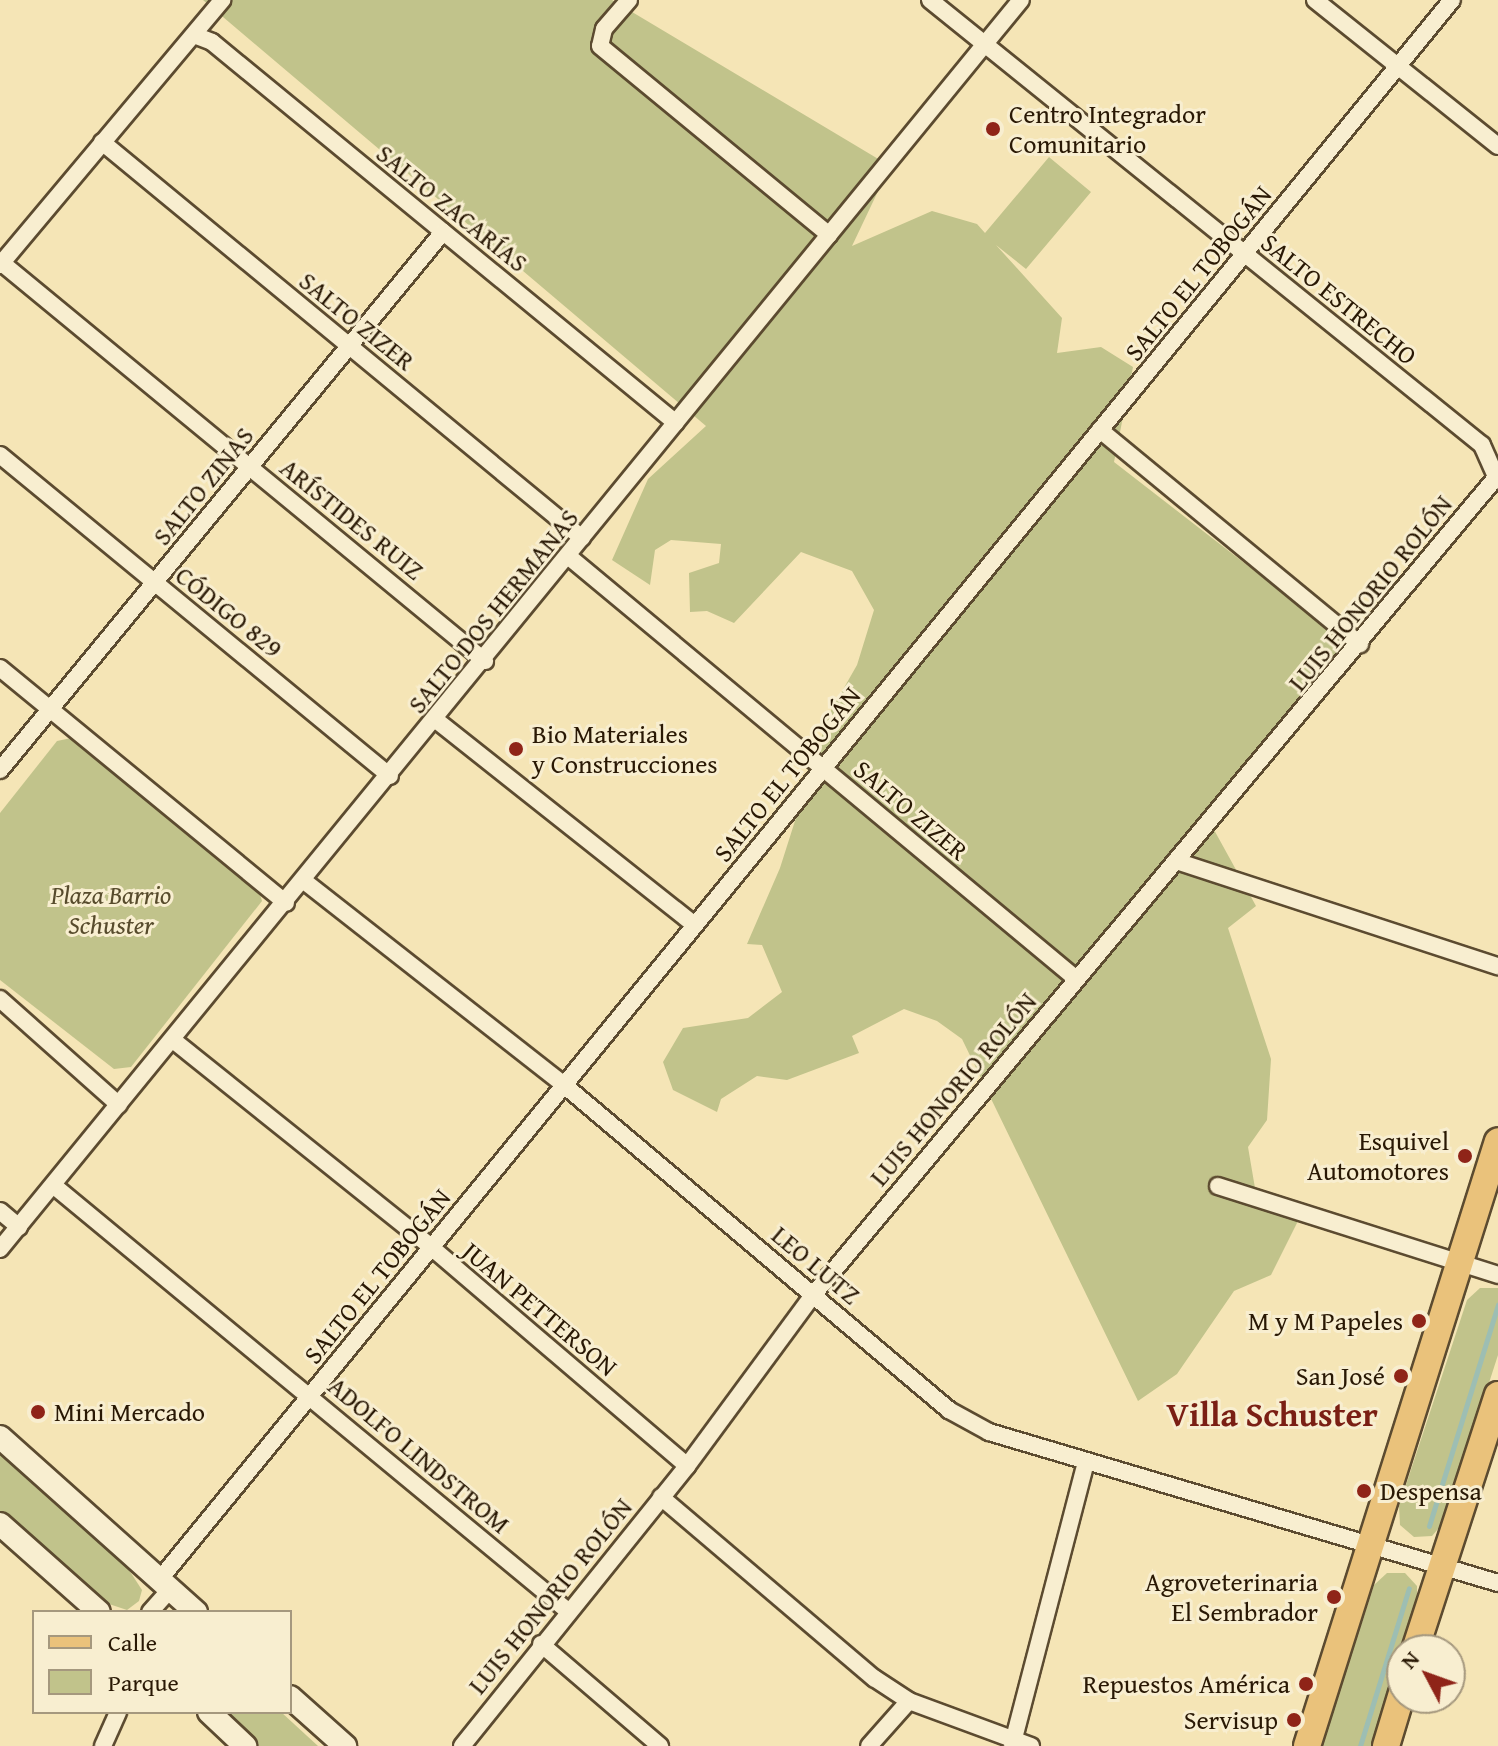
<!DOCTYPE html>
<meta charset="utf-8">
<style>
body{margin:0}
#map{position:relative;width:1498px;height:1746px;overflow:hidden;background:#f5e5b6;font-family:"Gentium Book Plus",serif}
div>[style]{position:absolute}
.green>*{inset:0;background:#c1c38b}
.stream>*{height:5px;margin:-2.5px;padding:0 2.5px;transform-origin:2.5px;border-radius:2.5px;background:#9dbeb3}
.roads{filter:drop-shadow(2px 0 #5c4b30) drop-shadow(-2px 0 #5c4b30) drop-shadow(0 2px #5c4b30) drop-shadow(0 -2px #5c4b30)}
.street>*{height:16px;margin:-8px;padding:0 8px;transform-origin:8px;border-radius:8px;background:#f8eed0}
.secondary>*{height:22px;margin:-11px;padding:0 11px;transform-origin:11px;border-radius:11px;background:#f8eed0}
.primary>*{height:26px;margin:-13px;padding:0 13px;transform-origin:13px;border-radius:13px;background:#eac27b}
.dots>*{width:22px;height:22px;translate:-50% -50%;box-sizing:border-box;border:4px solid #f8eed0;border-radius:50%}
span{translate:-50% -50%;white-space:nowrap;text-align:center;line-height:1.15;-webkit-text-stroke:6px #f8eed0;paint-order:stroke}
.poi-label{font-size:26px;color:#291804}
.left{translate:0 -50%;text-align:left}
.right{translate:-100% -50%;text-align:right}
.street-label{font-size:26px;color:#291804}
.park-label{font-size:26px;color:#574b2c;font-style:italic}
.district-label{font-size:34px;color:#7a1f14;font-weight:700}
.legend{position:absolute;left:32px;top:1610px;width:260px;height:104px;box-sizing:border-box;background:#f8eed0;border:2px solid #a5987e;margin:0;padding:10px 14px;list-style:none;font-size:24px;color:#291804}
.legend li{display:flex;align-items:center;gap:16px;height:40px}
.legend b{width:40px;border:2px solid #a5987e}
.north{position:absolute;left:1386px;top:1634px;width:80px;height:80px;box-sizing:border-box;background:#f8eed0;border:2px solid #a5987e;border-radius:50%;rotate:311deg;font-size:22px;font-weight:700;line-height:32px;text-align:center;color:#291804}
.north::after{content:'';display:block;margin:auto;width:28px;height:36px;background:#8f2418;clip-path:polygon(50% 0,100% 100%,50% 72%,0 100%)}
</style>
<div id="map">
<div class="green">
<div style="clip-path:polygon(203px 0,612px 0,890px 166px,852px 246px,932px 211px,977px 224px,985px 233px,1049px 157px,1091px 192px,1026px 269px,996px 245px,1062px 318px,1057px 353px,1101px 347px,1133px 367px,1114px 462px,1354px 648px,1213px 828px,1256px 906px,1228px 928px,1271px 1059px,1267px 1120px,1248px 1147px,1255px 1188px,1298px 1221px,1271px 1275px,1234px 1291px,1177px 1374px,1138px 1401px,962px 1039px,937px 1021px,904px 1009px,852px 1036px,859px 1053px,787px 1080px,757px 1076px,721px 1099px,717px 1112px,673px 1090px,663px 1062px,683px 1028px,748px 1018px,782px 992px,762px 945px,747px 944px,780px 868px,829px 714px,857px 665px,874px 610px,852px 571px,801px 552px,734px 623px,707px 611px,690px 612px,689px 573px,719px 563px,721px 544px,671px 540px,655px 550px,650px 585px,612px 560px,648px 479px,706px 426px)"></div>
<div style="clip-path:polygon(76px 737px,256px 881px,262px 901px,131px 1067px,114px 1069px,0 980px,0 813px,57px 741px)"></div>
<div style="clip-path:polygon(1480px 1288px,1498px 1288px,1498px 1355px,1444px 1522px,1432px 1536px,1414px 1537px,1400px 1525px,1399px 1506px,1467px 1300px)"></div>
<div style="clip-path:polygon(0 1455px,129px 1570px,142px 1590px,139px 1601px,127px 1610px,100px 1601px,0 1512px)"></div>
<div style="clip-path:polygon(1387px 1573px,1405px 1573px,1417px 1586px,1417px 1604px,1371px 1746px,1322px 1746px,1374px 1585px)"></div>
<div style="clip-path:polygon(218px 1712px,281px 1712px,318px 1746px,256px 1746px)"></div>
</div>
<div class="stream">
<div style="left:1429px;top:1526px;width:232px;rotate:-72.7deg"></div>
<div style="left:1360px;top:1746px;width:165px;rotate:-72.8deg"></div>
</div>
<div class="roads">
<div class="street">
<div style="left:629px;top:0;width:38px;rotate:131deg"></div>
<div style="left:604px;top:29px;width:17px;rotate:103deg"></div>
<div style="left:600px;top:46px;width:297px;rotate:39.5deg"></div>
<div style="left:930px;top:0;width:709px;rotate:38.87deg"></div>
<div style="left:1482px;top:445px;width:39px;rotate:66deg"></div>
<div style="left:1315px;top:0;width:234px;rotate:38.6deg"></div>
<div style="left:194px;top:35px;width:19px;rotate:21deg"></div>
<div style="left:212px;top:42px;width:600px;rotate:39.39deg"></div>
<div style="left:102px;top:142px;width:622px;rotate:39.52deg"></div>
<div style="left:2px;top:263px;width:626px;rotate:39.49deg"></div>
<div style="left:0;top:265px;width:346px;rotate:-50deg"></div>
<div style="left:1100px;top:430px;width:337px;rotate:39.5deg"></div>
<div style="left:0;top:455px;width:505px;rotate:39.46deg"></div>
<div style="left:568px;top:556px;width:660px;rotate:39.77deg"></div>
<div style="left:0;top:668px;width:370px;rotate:39.4deg"></div>
<div style="left:436px;top:720px;width:330px;rotate:38.4deg"></div>
<div style="left:0;top:770px;width:697px;rotate:-50.53deg"></div>
<div style="left:1176px;top:861px;width:339px;rotate:18.1deg"></div>
<div style="left:304px;top:881px;width:330px;rotate:38.1deg"></div>
<div style="left:564px;top:1085px;width:504px;rotate:40.17deg"></div>
<div style="left:949px;top:1410px;width:46px;rotate:28.8deg"></div>
<div style="left:989px;top:1432px;width:531px;rotate:16.52deg"></div>
<div style="left:0;top:999px;width:159px;rotate:41.7deg"></div>
<div style="left:173px;top:1040px;width:331px;rotate:38.7deg"></div>
<div style="left:431px;top:1247px;width:337px;rotate:40.5deg"></div>
<div style="left:53px;top:1185px;width:668px;rotate:39.6deg"></div>
<div style="left:1218px;top:1186px;width:294px;rotate:17.6deg"></div>
<div style="left:0;top:1211px;width:25px;rotate:40deg"></div>
<div style="left:0;top:1249px;width:1613px;rotate:-50.74deg"></div>
<div style="left:661px;top:1497px;width:280px;rotate:40.4deg"></div>
<div style="left:874px;top:1678px;width:42px;rotate:33.3deg"></div>
<div style="left:909px;top:1701px;width:130px;rotate:20.2deg"></div>
<div style="left:160px;top:1579px;width:2040px;rotate:-50.71deg"></div>
<div style="left:150px;top:1612px;width:31px;rotate:-48deg"></div>
<div style="left:541px;top:1644px;width:157px;rotate:40.6deg"></div>
<div style="left:103px;top:1746px;width:37px;rotate:-66deg"></div>
<div style="left:462px;top:1746px;width:359px;rotate:-51.2deg"></div>
<div style="left:687px;top:1466px;width:214px;rotate:-53.6deg"></div>
<div style="left:814px;top:1294px;width:1067px;rotate:-50.13deg"></div>
<div style="left:869px;top:1746px;width:60px;rotate:-48.4deg"></div>
<div style="left:1012px;top:1746px;width:293px;rotate:-75.4deg"></div>
</div>
<div class="secondary">
<div style="left:0;top:1437px;width:263px;rotate:41.8deg"></div>
<div style="left:0;top:1524px;width:132px;rotate:41.6deg"></div>
<div style="left:290px;top:1697px;width:74px;rotate:41.7deg"></div>
<div style="left:209px;top:1712px;width:50px;rotate:43.4deg"></div>
</div>
<div class="primary">
<div style="left:1415px;top:1650px;width:268px;rotate:-72deg"></div>
<div style="left:1307px;top:1746px;width:634px;rotate:-72.48deg"></div>
<div style="left:1386px;top:1746px;width:55px;rotate:-73.2deg"></div>
</div>
</div>
<div class="dots">
<div style="left:993px;top:129px;background:#8f2418"></div>
<div style="left:516px;top:749px;background:#8f2418"></div>
<div style="left:1465px;top:1156px;background:#8f2418"></div>
<div style="left:1419px;top:1321px;background:#8f2418"></div>
<div style="left:1401px;top:1376px;background:#8f2418"></div>
<div style="left:38px;top:1412px;background:#8f2418"></div>
<div style="left:1364px;top:1491px;background:#8f2418"></div>
<div style="left:1334px;top:1597px;background:#8f2418"></div>
<div style="left:1306px;top:1684px;background:#8f2418"></div>
<div style="left:1294px;top:1720px;background:#8f2418"></div>
</div>
<div class="poi-label">
<span class="left" style="left:1009px;top:129px">Centro Integrador<br>Comunitario</span>
<span class="left" style="left:532px;top:749px">Bio Materiales<br>y Construcciones</span>
<span class="right" style="left:1449px;top:1156px">Esquivel<br>Automotores</span>
<span class="right" style="left:1403px;top:1321px">M y M Papeles</span>
<span class="right" style="left:1385px;top:1376px">San José</span>
<span class="left" style="left:54px;top:1412px">Mini Mercado</span>
<span class="left" style="left:1380px;top:1491px">Despensa</span>
<span class="right" style="left:1318px;top:1597px">Agroveterinaria<br>El Sembrador</span>
<span class="right" style="left:1290px;top:1684px">Repuestos América</span>
<span class="right" style="left:1278px;top:1720px">Servisup</span>
</div>
<div class="street-label">
<span style="left:452px;top:208px;rotate:39deg">SALTO ZACARÍAS</span>
<span style="left:1198px;top:273px;rotate:-51deg">SALTO EL TOBOGÁN</span>
<span style="left:1339px;top:299px;rotate:39deg">SALTO ESTRECHO</span>
<span style="left:357px;top:321px;rotate:39deg">SALTO ZIZER</span>
<span style="left:203px;top:486px;rotate:-51deg">SALTO ZINAS</span>
<span style="left:352px;top:519px;rotate:39deg">ARÍSTIDES RUIZ</span>
<span style="left:1370px;top:593px;rotate:-51deg">LUIS HONORIO ROLÓN</span>
<span style="left:493px;top:611px;rotate:-51deg">SALTO DOS HERMANAS</span>
<span style="left:229px;top:612px;rotate:39deg">CÓDIGO 829</span>
<span style="left:787px;top:774px;rotate:-51deg">SALTO EL TOBOGÁN</span>
<span style="left:911px;top:810px;rotate:40deg">SALTO ZIZER</span>
<span style="left:953px;top:1089px;rotate:-50deg">LUIS HONORIO ROLÓN</span>
<span style="left:816px;top:1265px;rotate:40deg">LEO LUTZ</span>
<span style="left:377px;top:1276px;rotate:-51deg">SALTO EL TOBOGÁN</span>
<span style="left:540px;top:1309px;rotate:40deg">JUAN PETTERSON</span>
<span style="left:419px;top:1455px;rotate:40deg">ADOLFO LINDSTROM</span>
<span style="left:550px;top:1596px;rotate:-51deg">LUIS HONORIO ROLÓN</span>
</div>
<div class="park-label">
<span style="left:111px;top:910px">Plaza Barrio<br>Schuster</span>
</div>
<div class="district-label">
<span style="left:1272px;top:1414px">Villa Schuster</span>
</div>
<ul class="legend">
<li><b style="height:10px;background:#eac27b"></b>Calle</li>
<li><b style="height:22px;background:#c1c38b"></b>Parque</li>
</ul>
<div class="north">N</div>
</div>
